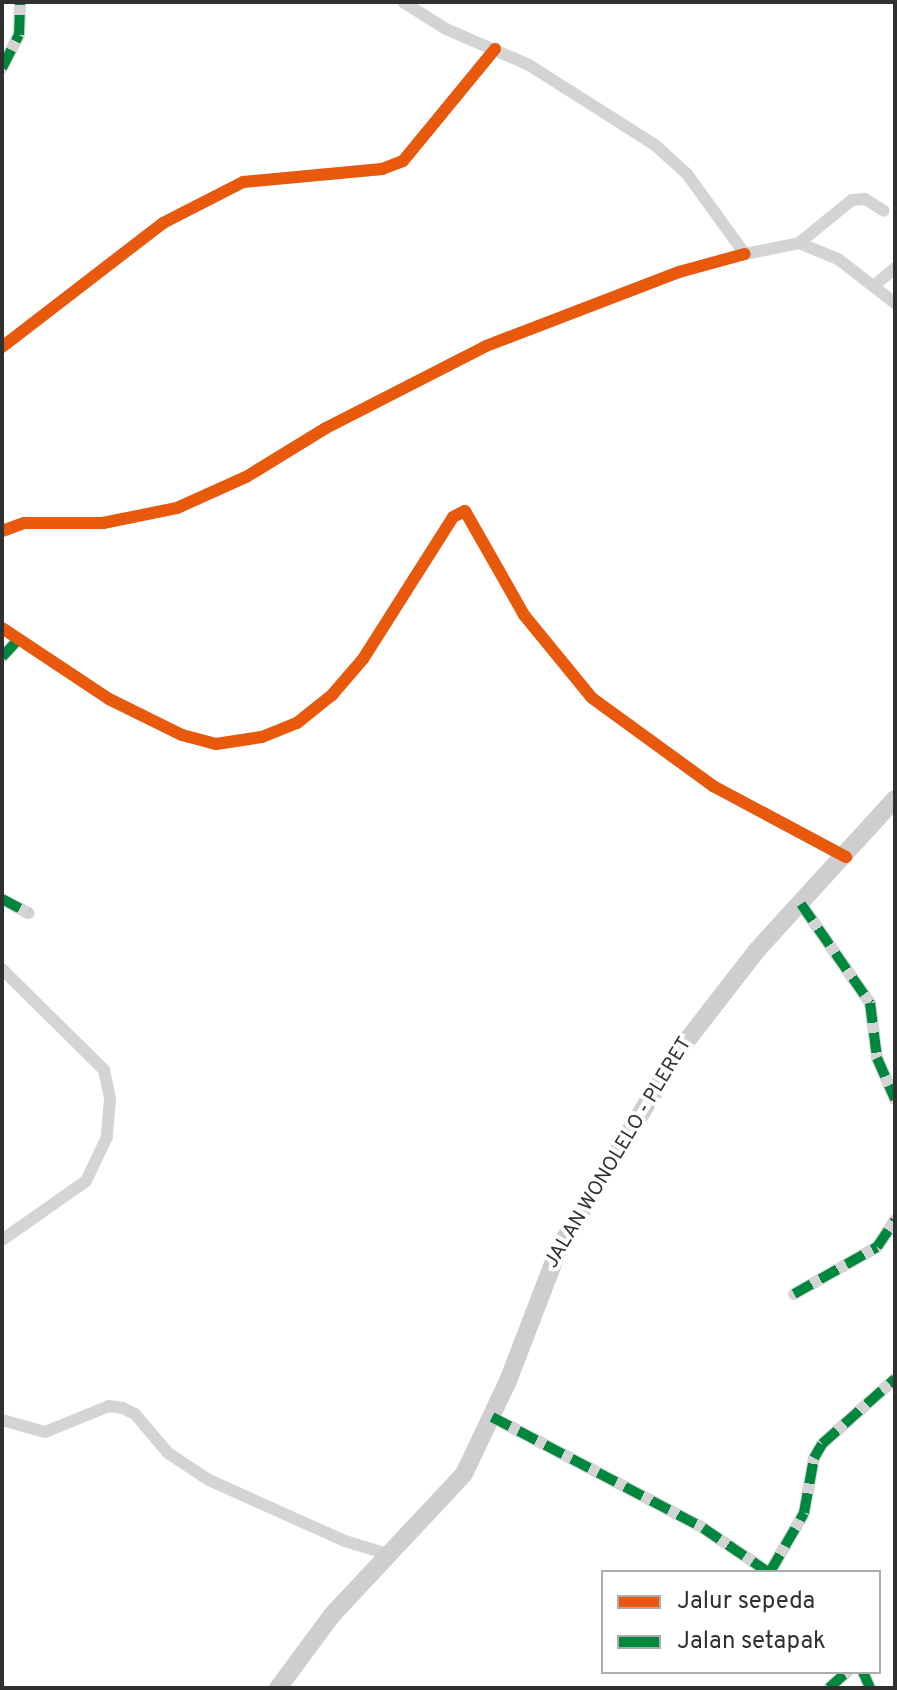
<!DOCTYPE html>
<style>
body{margin:0}
#map{position:relative;width:897px;height:1690px;overflow:hidden;background:#fff;font-family:Overpass,sans-serif}
div>[style]{position:absolute}
.street>*{height:12px;margin:-6px;padding:0 6px;transform-origin:6px;border-radius:6px;background:#d4d4d4}
.secondary>*{height:18px;margin:-9px;padding:0 9px;transform-origin:9px;border-radius:9px;background:#cecece}
.quiet>*{height:10px;margin-top:-5px;transform-origin:0;background:repeating-linear-gradient(90deg,#00873e 0 20px,transparent 0 30px)}
.cycleway>*{height:12px;margin:-6px;padding:0 6px;transform-origin:6px;border-radius:6px;background:#e8590c}
span{translate:-50% -50%;white-space:nowrap;text-align:center;line-height:1.15;-webkit-text-stroke:8px #fff;paint-order:stroke}
.street-label{font-size:20px;color:#303030}
.frame{position:absolute;inset:0;border:4px solid #303030;pointer-events:none}
.legend{position:absolute;left:601px;top:1570px;width:280px;height:104px;box-sizing:border-box;background:#fff;border:2px solid #acacac;margin:0;padding:10px 14px;list-style:none;font-size:24px;color:#303030}
.legend li{display:flex;align-items:center;gap:16px;height:40px}
.legend b{width:40px;border:2px solid #acacac}
</style>
<div id="map">
<div class="street">
<div style="left:403px;top:2px;width:51px;rotate:32.1deg"></div>
<div style="left:446px;top:29px;width:90px;rotate:23.4deg"></div>
<div style="left:529px;top:65px;width:149px;rotate:32.4deg"></div>
<div style="left:655px;top:145px;width:43px;rotate:42.2deg"></div>
<div style="left:687px;top:174px;width:99px;rotate:54.1deg"></div>
<div style="left:745px;top:254px;width:55px;rotate:-11.5deg"></div>
<div style="left:799px;top:243px;width:42px;rotate:22.3deg"></div>
<div style="left:838px;top:259px;width:72px;rotate:37.7deg"></div>
<div style="left:2px;top:68px;width:37px;rotate:-63deg"></div>
<div style="left:19px;top:35px;width:33px;rotate:-88deg"></div>
<div style="left:799px;top:243px;width:68px;rotate:-39.1deg"></div>
<div style="left:852px;top:200px;width:13px;rotate:-4deg"></div>
<div style="left:865px;top:199px;width:22px;rotate:32deg"></div>
<div style="left:876px;top:284px;width:25px;rotate:-40deg"></div>
<div style="left:2px;top:347px;width:203px;rotate:-37.6deg"></div>
<div style="left:163px;top:223px;width:90px;rotate:-27.1deg"></div>
<div style="left:243px;top:182px;width:140px;rotate:-5.3deg"></div>
<div style="left:382px;top:169px;width:22px;rotate:-21deg"></div>
<div style="left:403px;top:161px;width:145px;rotate:-50.6deg"></div>
<div style="left:2px;top:531px;width:23px;rotate:-20deg"></div>
<div style="left:24px;top:523px;width:79px"></div>
<div style="left:103px;top:523px;width:76px;rotate:-11.5deg"></div>
<div style="left:177px;top:508px;width:76px;rotate:-24.2deg"></div>
<div style="left:246px;top:477px;width:94px;rotate:-31.5deg"></div>
<div style="left:326px;top:428px;width:180px;rotate:-27.1deg"></div>
<div style="left:486px;top:346px;width:207px;rotate:-21deg"></div>
<div style="left:679px;top:272px;width:68px;rotate:-15.3deg"></div>
<div style="left:2px;top:628px;width:128px;rotate:33.6deg"></div>
<div style="left:109px;top:699px;width:81px;rotate:26.3deg"></div>
<div style="left:182px;top:735px;width:35px;rotate:15deg"></div>
<div style="left:216px;top:744px;width:47px;rotate:-8.7deg"></div>
<div style="left:262px;top:737px;width:38px;rotate:-22deg"></div>
<div style="left:297px;top:723px;width:45px;rotate:-38.7deg"></div>
<div style="left:332px;top:695px;width:48px;rotate:-49.3deg"></div>
<div style="left:363px;top:659px;width:168px;rotate:-57.6deg"></div>
<div style="left:453px;top:517px;width:13px;rotate:-27deg"></div>
<div style="left:465px;top:511px;width:120px;rotate:60.4deg"></div>
<div style="left:524px;top:615px;width:107px;rotate:50.7deg"></div>
<div style="left:592px;top:698px;width:150px;rotate:36deg"></div>
<div style="left:713px;top:786px;width:151px;rotate:28.1deg"></div>
<div style="left:2px;top:657px;width:25px;rotate:-47deg"></div>
<div style="left:2px;top:899px;width:30px;rotate:28deg"></div>
<div style="left:801px;top:904px;width:121px;rotate:55.1deg"></div>
<div style="left:870px;top:1003px;width:55px;rotate:82.7deg"></div>
<div style="left:877px;top:1058px;width:45px;rotate:66.3deg"></div>
<div style="left:2px;top:969px;width:144px;rotate:44.7deg"></div>
<div style="left:104px;top:1070px;width:30px;rotate:78deg"></div>
<div style="left:110px;top:1099px;width:38px;rotate:95deg"></div>
<div style="left:107px;top:1137px;width:49px;rotate:115.5deg"></div>
<div style="left:86px;top:1181px;width:103px;rotate:144.9deg"></div>
<div style="left:794px;top:1294px;width:95px;rotate:-29.5deg"></div>
<div style="left:877px;top:1247px;width:32px;rotate:-56deg"></div>
<div style="left:492px;top:1417px;width:238px;rotate:27.7deg"></div>
<div style="left:703px;top:1528px;width:78px;rotate:34.1deg"></div>
<div style="left:2px;top:1420px;width:45px;rotate:15.6deg"></div>
<div style="left:45px;top:1432px;width:69px;rotate:-22.1deg"></div>
<div style="left:109px;top:1406px;width:14px;rotate:8deg"></div>
<div style="left:123px;top:1408px;width:13px;rotate:27deg"></div>
<div style="left:135px;top:1414px;width:51px;rotate:49.8deg"></div>
<div style="left:168px;top:1453px;width:49px;rotate:33.4deg"></div>
<div style="left:209px;top:1480px;width:149px;rotate:24.2deg"></div>
<div style="left:345px;top:1541px;width:44px;rotate:17.2deg"></div>
<div style="left:770px;top:1572px;width:68px;rotate:-60deg"></div>
<div style="left:804px;top:1513px;width:56px;rotate:-79.7deg"></div>
<div style="left:814px;top:1458px;width:16px;rotate:-60deg"></div>
<div style="left:822px;top:1444px;width:98px;rotate:-41.7deg"></div>
<div style="left:863px;top:1672px;width:17px;rotate:66deg"></div>
<div style="left:829px;top:1688px;width:24px;rotate:-42deg"></div>
</div>
<div class="secondary">
<div style="left:278px;top:1688px;width:91px;rotate:-53.5deg"></div>
<div style="left:332px;top:1615px;width:193px;rotate:-46.9deg"></div>
<div style="left:464px;top:1474px;width:103px;rotate:-64.7deg"></div>
<div style="left:508px;top:1381px;width:142px;rotate:-69deg"></div>
<div style="left:559px;top:1248px;width:229px;rotate:-58.7deg"></div>
<div style="left:678px;top:1052px;width:130px;rotate:-52.2deg"></div>
<div style="left:758px;top:949px;width:203px;rotate:-47.6deg"></div>
</div>
<div class="quiet">
<div style="left:2px;top:68px;width:37px;rotate:-63deg"></div>
<div style="left:19px;top:35px;width:33px;rotate:-88deg"></div>
<div style="left:2px;top:657px;width:25px;rotate:-47deg"></div>
<div style="left:2px;top:899px;width:30px;rotate:28deg"></div>
<div style="left:801px;top:904px;width:121px;rotate:55.1deg"></div>
<div style="left:870px;top:1003px;width:55px;rotate:82.7deg"></div>
<div style="left:877px;top:1058px;width:45px;rotate:66.3deg"></div>
<div style="left:794px;top:1294px;width:95px;rotate:-29.5deg"></div>
<div style="left:877px;top:1247px;width:32px;rotate:-56deg"></div>
<div style="left:492px;top:1417px;width:238px;rotate:27.7deg"></div>
<div style="left:703px;top:1528px;width:78px;rotate:34.1deg"></div>
<div style="left:770px;top:1572px;width:68px;rotate:-60deg"></div>
<div style="left:804px;top:1513px;width:56px;rotate:-79.7deg"></div>
<div style="left:814px;top:1458px;width:16px;rotate:-60deg"></div>
<div style="left:822px;top:1444px;width:98px;rotate:-41.7deg"></div>
<div style="left:863px;top:1672px;width:17px;rotate:66deg"></div>
<div style="left:829px;top:1688px;width:24px;rotate:-42deg"></div>
</div>
<div class="cycleway">
<div style="left:2px;top:347px;width:203px;rotate:-37.6deg"></div>
<div style="left:163px;top:223px;width:90px;rotate:-27.1deg"></div>
<div style="left:243px;top:182px;width:140px;rotate:-5.3deg"></div>
<div style="left:382px;top:169px;width:22px;rotate:-21deg"></div>
<div style="left:403px;top:161px;width:145px;rotate:-50.6deg"></div>
<div style="left:2px;top:531px;width:23px;rotate:-20deg"></div>
<div style="left:24px;top:523px;width:79px"></div>
<div style="left:103px;top:523px;width:76px;rotate:-11.5deg"></div>
<div style="left:177px;top:508px;width:76px;rotate:-24.2deg"></div>
<div style="left:246px;top:477px;width:94px;rotate:-31.5deg"></div>
<div style="left:326px;top:428px;width:180px;rotate:-27.1deg"></div>
<div style="left:486px;top:346px;width:207px;rotate:-21deg"></div>
<div style="left:679px;top:272px;width:68px;rotate:-15.3deg"></div>
<div style="left:2px;top:628px;width:128px;rotate:33.6deg"></div>
<div style="left:109px;top:699px;width:81px;rotate:26.3deg"></div>
<div style="left:182px;top:735px;width:35px;rotate:15deg"></div>
<div style="left:216px;top:744px;width:47px;rotate:-8.7deg"></div>
<div style="left:262px;top:737px;width:38px;rotate:-22deg"></div>
<div style="left:297px;top:723px;width:45px;rotate:-38.7deg"></div>
<div style="left:332px;top:695px;width:48px;rotate:-49.3deg"></div>
<div style="left:363px;top:659px;width:168px;rotate:-57.6deg"></div>
<div style="left:453px;top:517px;width:13px;rotate:-27deg"></div>
<div style="left:465px;top:511px;width:120px;rotate:60.4deg"></div>
<div style="left:524px;top:615px;width:107px;rotate:50.7deg"></div>
<div style="left:592px;top:698px;width:150px;rotate:36deg"></div>
<div style="left:713px;top:786px;width:151px;rotate:28.1deg"></div>
</div>
<div class="street-label">
<span style="left:619px;top:1153px;rotate:-59deg">JALAN WONOLELO - PLERET</span>
</div>
<div class="frame"></div>
<ul class="legend">
<li><b style="height:10px;background:#e8590c"></b>Jalur sepeda</li>
<li><b style="height:10px;background:#00873e"></b>Jalan setapak</li>
</ul>
</div>
